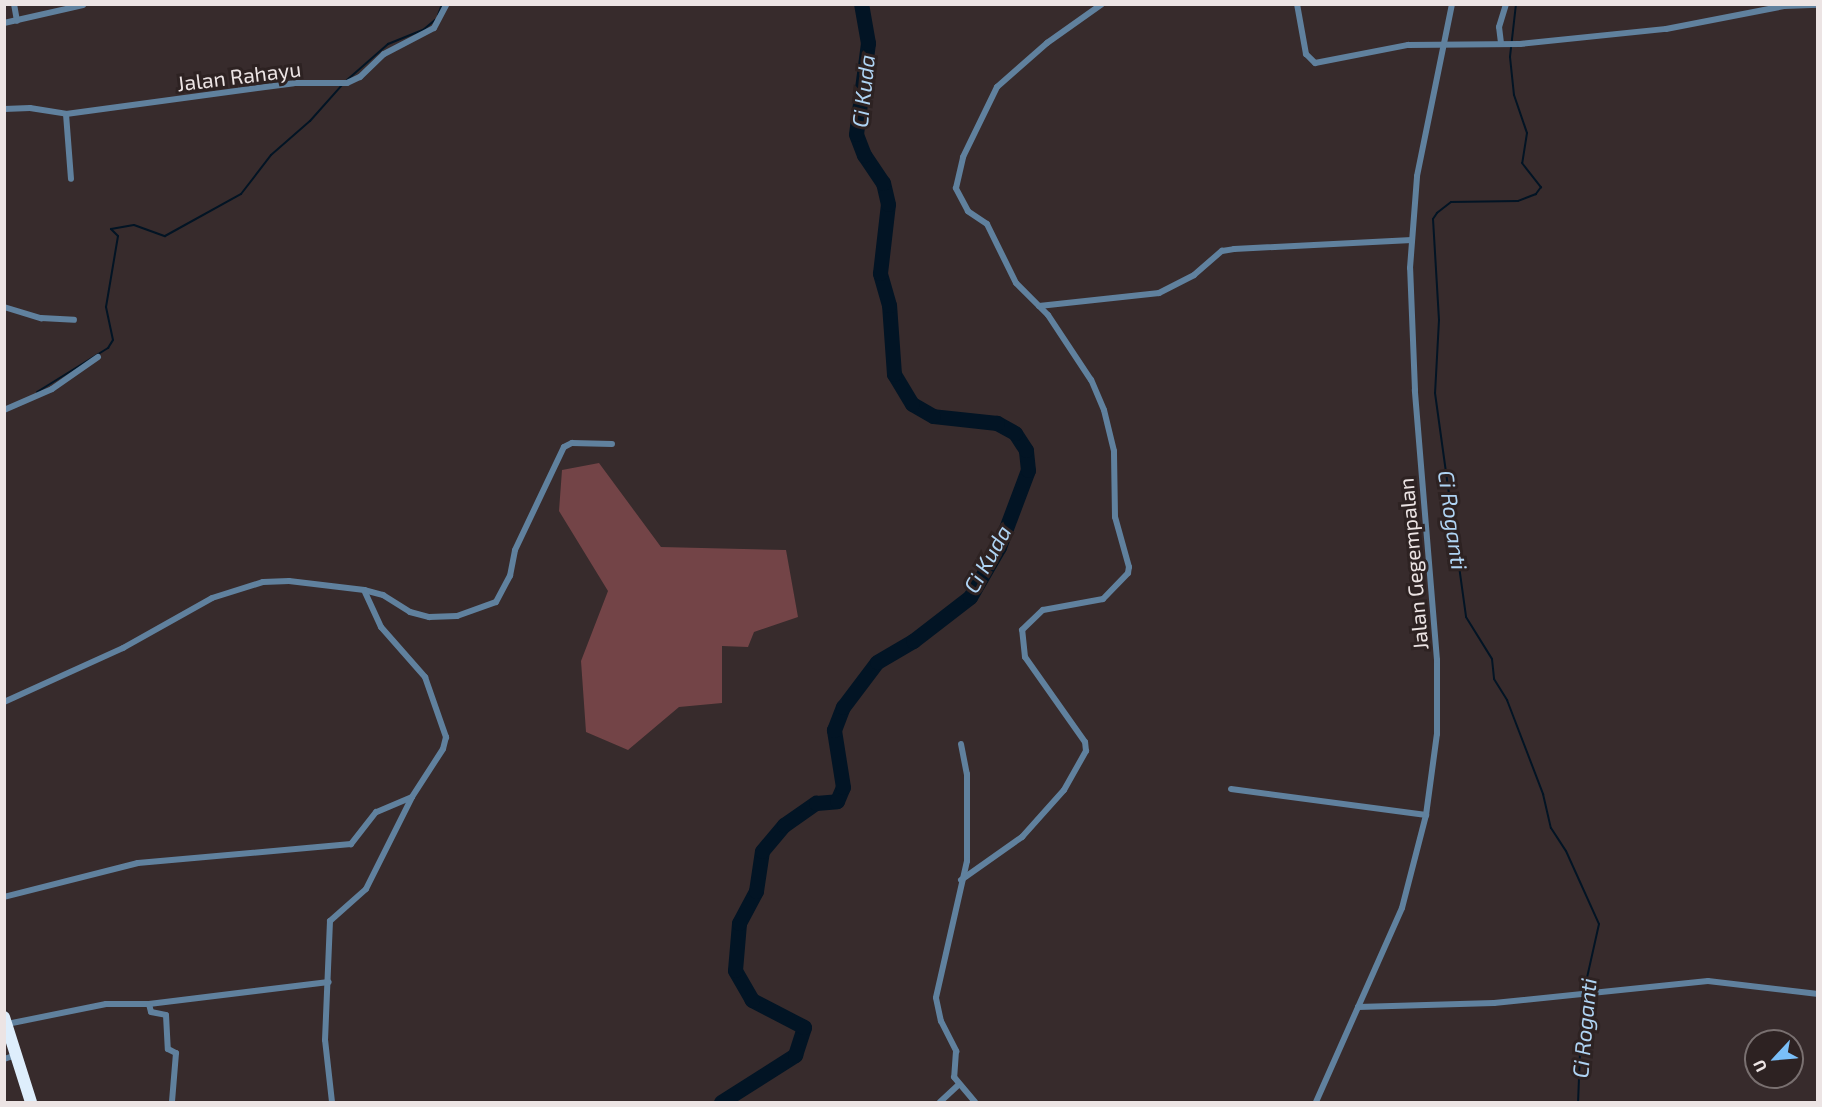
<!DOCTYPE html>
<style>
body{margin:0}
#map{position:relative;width:1822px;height:1107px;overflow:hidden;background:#372b2c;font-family:"Exo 2",sans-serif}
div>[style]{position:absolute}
.green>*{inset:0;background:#734447}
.stream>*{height:2px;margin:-1px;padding:0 1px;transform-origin:1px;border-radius:1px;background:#021424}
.river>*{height:15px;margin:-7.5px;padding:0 7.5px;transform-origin:7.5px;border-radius:7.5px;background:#021424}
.street>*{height:6px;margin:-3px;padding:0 3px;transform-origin:3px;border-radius:3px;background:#60819e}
.highway>*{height:12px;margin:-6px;padding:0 6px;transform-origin:6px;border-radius:6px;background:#deeefc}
span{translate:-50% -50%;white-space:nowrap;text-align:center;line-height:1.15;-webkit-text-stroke:6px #2d2222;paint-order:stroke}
.street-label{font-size:21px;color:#ece4e4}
.water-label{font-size:22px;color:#afd4f4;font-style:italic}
.frame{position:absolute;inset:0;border:6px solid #ece4e4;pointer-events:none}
.north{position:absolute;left:1744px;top:1029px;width:60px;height:60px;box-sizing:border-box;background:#2d2222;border:2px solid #797070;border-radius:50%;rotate:244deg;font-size:16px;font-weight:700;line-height:24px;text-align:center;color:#ece4e4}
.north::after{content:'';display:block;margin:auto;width:21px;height:27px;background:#7abff8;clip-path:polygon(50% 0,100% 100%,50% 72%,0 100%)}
</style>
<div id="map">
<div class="green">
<div style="clip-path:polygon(599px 463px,661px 547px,786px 550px,798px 617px,754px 632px,748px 647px,722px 646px,722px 703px,679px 707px,628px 750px,586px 732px,581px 661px,608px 591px,559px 511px,562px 470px)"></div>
</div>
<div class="stream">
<div style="left:1516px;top:4px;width:53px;rotate:96.5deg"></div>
<div style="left:1510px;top:57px;width:38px;rotate:84deg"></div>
<div style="left:1514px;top:95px;width:40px;rotate:71.1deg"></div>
<div style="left:1527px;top:133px;width:30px;rotate:99deg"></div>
<div style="left:1522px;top:163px;width:31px;rotate:52deg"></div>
<div style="left:1541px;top:187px;width:9px;rotate:126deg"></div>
<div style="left:1536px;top:194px;width:19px;rotate:159deg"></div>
<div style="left:1518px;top:201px;width:67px;rotate:179.1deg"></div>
<div style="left:1451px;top:202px;width:18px;rotate:142deg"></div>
<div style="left:1437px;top:213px;width:7px;rotate:124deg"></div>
<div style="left:1433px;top:219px;width:101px;rotate:86.6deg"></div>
<div style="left:1439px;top:320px;width:73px;rotate:93.1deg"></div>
<div style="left:1435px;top:393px;width:226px;rotate:82.1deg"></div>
<div style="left:1466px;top:617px;width:49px;rotate:58.2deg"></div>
<div style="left:1492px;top:659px;width:20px;rotate:84deg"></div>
<div style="left:1494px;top:679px;width:25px;rotate:58deg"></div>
<div style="left:1507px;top:700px;width:101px;rotate:69deg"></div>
<div style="left:1543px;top:794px;width:35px;rotate:77deg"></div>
<div style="left:1551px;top:828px;width:27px;rotate:57deg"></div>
<div style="left:1566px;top:851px;width:80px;rotate:65.7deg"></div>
<div style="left:1599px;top:924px;width:78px;rotate:102.6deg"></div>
<div style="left:1582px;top:1000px;width:102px;rotate:92.2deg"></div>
<div style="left:438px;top:15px;width:12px;rotate:-70deg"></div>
<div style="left:347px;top:80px;width:55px;rotate:-41.3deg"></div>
<div style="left:388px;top:44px;width:38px;rotate:-22deg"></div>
<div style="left:423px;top:30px;width:16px;rotate:-40deg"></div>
<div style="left:37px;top:392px;width:84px;rotate:-31.8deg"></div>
<div style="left:108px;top:348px;width:9px;rotate:-58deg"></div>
<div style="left:113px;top:340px;width:34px;rotate:-102deg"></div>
<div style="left:106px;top:307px;width:72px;rotate:-80.4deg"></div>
<div style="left:118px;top:236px;width:10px;rotate:-135deg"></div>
<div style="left:111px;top:229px;width:23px;rotate:-10deg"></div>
<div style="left:134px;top:225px;width:33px;rotate:20deg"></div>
<div style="left:165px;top:236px;width:87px;rotate:-28.9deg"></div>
<div style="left:241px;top:194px;width:49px;rotate:-52.4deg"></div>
<div style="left:271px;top:155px;width:52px;rotate:-41.1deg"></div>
<div style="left:310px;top:121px;width:50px;rotate:-48.3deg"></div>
</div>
<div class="river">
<div style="left:721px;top:1102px;width:88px;rotate:-32.4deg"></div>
<div style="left:795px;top:1055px;width:29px;rotate:-72deg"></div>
<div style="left:804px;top:1027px;width:59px;rotate:-152.6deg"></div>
<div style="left:752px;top:1000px;width:34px;rotate:-120deg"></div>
<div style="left:735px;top:970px;width:47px;rotate:-85.1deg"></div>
<div style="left:739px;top:923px;width:36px;rotate:-62deg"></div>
<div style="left:756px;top:891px;width:40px;rotate:-81.5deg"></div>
<div style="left:762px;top:851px;width:34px;rotate:-50deg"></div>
<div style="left:784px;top:825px;width:39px;rotate:-35deg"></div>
<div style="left:816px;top:803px;width:21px;rotate:-5deg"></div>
<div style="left:837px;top:801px;width:15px;rotate:-67deg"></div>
<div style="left:843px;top:787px;width:58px;rotate:-99deg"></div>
<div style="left:834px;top:730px;width:25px;rotate:-69deg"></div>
<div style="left:843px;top:707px;width:56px;rotate:-52.9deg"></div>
<div style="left:877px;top:662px;width:42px;rotate:-30.3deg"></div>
<div style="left:913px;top:641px;width:72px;rotate:-37.7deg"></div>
<div style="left:970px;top:597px;width:58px;rotate:-59.9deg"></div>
<div style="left:999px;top:547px;width:82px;rotate:-69.4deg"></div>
<div style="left:1028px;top:470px;width:20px;rotate:-96deg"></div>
<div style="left:1026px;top:450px;width:20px;rotate:-123deg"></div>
<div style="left:1015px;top:433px;width:21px;rotate:-151deg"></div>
<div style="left:997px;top:423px;width:64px;rotate:-173.8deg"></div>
<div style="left:933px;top:416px;width:24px;rotate:-150deg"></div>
<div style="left:912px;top:404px;width:35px;rotate:-121deg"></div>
<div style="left:894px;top:374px;width:69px;rotate:-94.1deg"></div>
<div style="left:889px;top:305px;width:33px;rotate:-106deg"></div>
<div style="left:880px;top:273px;width:69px;rotate:-83.4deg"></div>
<div style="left:888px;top:204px;width:22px;rotate:-103deg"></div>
<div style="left:883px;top:183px;width:34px;rotate:-124deg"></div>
<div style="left:864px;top:155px;width:22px;rotate:-111deg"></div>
<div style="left:856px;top:134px;width:92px;rotate:-82.5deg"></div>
<div style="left:868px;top:43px;width:40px;rotate:-100deg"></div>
</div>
<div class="street">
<div style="left:14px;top:4px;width:17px;rotate:80deg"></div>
<div style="left:1297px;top:4px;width:51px;rotate:79.8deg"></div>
<div style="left:1306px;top:54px;width:13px;rotate:45deg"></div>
<div style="left:1315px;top:63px;width:95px;rotate:-11deg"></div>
<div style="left:1408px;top:45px;width:112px;rotate:-0.5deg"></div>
<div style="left:1520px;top:44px;width:147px;rotate:-5.9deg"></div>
<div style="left:1666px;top:29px;width:120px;rotate:-11deg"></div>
<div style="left:1784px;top:6px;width:34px;rotate:-2deg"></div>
<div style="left:4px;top:23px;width:81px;rotate:-12.8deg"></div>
<div style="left:1501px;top:43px;width:16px;rotate:-97deg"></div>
<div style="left:1499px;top:27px;width:24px;rotate:-73deg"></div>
<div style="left:4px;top:109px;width:26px;rotate:-2deg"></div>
<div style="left:30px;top:108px;width:36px;rotate:9deg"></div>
<div style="left:66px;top:114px;width:230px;rotate:-7.7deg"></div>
<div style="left:294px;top:83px;width:53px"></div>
<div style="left:347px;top:83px;width:14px;rotate:-25deg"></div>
<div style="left:360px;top:77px;width:33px;rotate:-44deg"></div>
<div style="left:384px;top:54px;width:56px;rotate:-27.5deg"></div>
<div style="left:434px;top:28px;width:27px;rotate:-62deg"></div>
<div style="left:66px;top:114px;width:65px;rotate:85.6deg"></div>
<div style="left:1039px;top:306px;width:121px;rotate:-6.2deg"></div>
<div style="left:1159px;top:293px;width:39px;rotate:-27deg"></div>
<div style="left:1194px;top:275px;width:37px;rotate:-41deg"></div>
<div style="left:1222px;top:251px;width:12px;rotate:-9deg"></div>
<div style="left:1234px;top:249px;width:178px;rotate:-2.9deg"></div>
<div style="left:4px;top:307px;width:39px;rotate:17deg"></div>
<div style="left:41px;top:318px;width:33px;rotate:3deg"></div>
<div style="left:4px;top:410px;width:52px;rotate:-23.6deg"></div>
<div style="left:52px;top:389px;width:56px;rotate:-34.8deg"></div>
<div style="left:364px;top:590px;width:20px;rotate:15deg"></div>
<div style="left:383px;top:595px;width:32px;rotate:32deg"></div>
<div style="left:410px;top:612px;width:20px;rotate:15deg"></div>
<div style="left:429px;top:617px;width:28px;rotate:-2deg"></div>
<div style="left:457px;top:616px;width:41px;rotate:-19.7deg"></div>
<div style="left:496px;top:602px;width:30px;rotate:-62deg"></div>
<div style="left:510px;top:576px;width:26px;rotate:-79deg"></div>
<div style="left:515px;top:550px;width:114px;rotate:-64.6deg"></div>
<div style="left:564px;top:447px;width:9px;rotate:-27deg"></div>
<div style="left:572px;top:443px;width:40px;rotate:1.4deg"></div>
<div style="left:4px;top:702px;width:131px;rotate:-24.4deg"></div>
<div style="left:123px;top:648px;width:102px;rotate:-29.3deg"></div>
<div style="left:212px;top:598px;width:53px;rotate:-17.4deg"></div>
<div style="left:263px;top:582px;width:26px;rotate:-2deg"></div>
<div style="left:289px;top:581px;width:76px;rotate:6.8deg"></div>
<div style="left:364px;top:590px;width:41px;rotate:65.3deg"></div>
<div style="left:381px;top:627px;width:67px;rotate:48.7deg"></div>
<div style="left:425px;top:677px;width:64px;rotate:70.7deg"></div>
<div style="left:446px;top:737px;width:12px;rotate:104deg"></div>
<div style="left:443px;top:749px;width:57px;rotate:122.9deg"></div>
<div style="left:412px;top:797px;width:39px;rotate:157deg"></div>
<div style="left:376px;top:812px;width:41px;rotate:128deg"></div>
<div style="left:351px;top:844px;width:214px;rotate:174.9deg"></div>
<div style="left:138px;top:863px;width:138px;rotate:165.8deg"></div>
<div style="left:961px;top:744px;width:31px;rotate:79deg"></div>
<div style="left:967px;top:774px;width:87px;rotate:90deg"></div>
<div style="left:967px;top:861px;width:140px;rotate:102.8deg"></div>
<div style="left:936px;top:998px;width:24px;rotate:78deg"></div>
<div style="left:941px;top:1021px;width:34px;rotate:63deg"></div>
<div style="left:956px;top:1051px;width:26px;rotate:94deg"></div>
<div style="left:954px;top:1077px;width:33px;rotate:50deg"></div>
<div style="left:1231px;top:789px;width:197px;rotate:7.6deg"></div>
<div style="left:961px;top:880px;width:75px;rotate:-35.2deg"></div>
<div style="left:1022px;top:837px;width:63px;rotate:-48.2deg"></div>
<div style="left:1064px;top:790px;width:45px;rotate:-60.6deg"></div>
<div style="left:1086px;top:751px;width:9px;rotate:-96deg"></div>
<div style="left:1085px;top:742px;width:104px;rotate:-125.2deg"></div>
<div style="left:1025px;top:657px;width:27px;rotate:-96deg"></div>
<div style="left:1022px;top:630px;width:29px;rotate:-44deg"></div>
<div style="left:1043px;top:610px;width:61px;rotate:-10.4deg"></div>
<div style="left:1103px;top:599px;width:36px;rotate:-46deg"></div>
<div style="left:1128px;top:573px;width:6px;rotate:-81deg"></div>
<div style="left:1129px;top:567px;width:52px;rotate:-105.6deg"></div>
<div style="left:1115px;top:517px;width:66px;rotate:-90.9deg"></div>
<div style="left:1114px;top:451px;width:42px;rotate:-103.7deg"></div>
<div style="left:1104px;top:410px;width:33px;rotate:-113deg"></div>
<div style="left:1091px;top:380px;width:78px;rotate:-123.5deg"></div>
<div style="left:1048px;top:315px;width:45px;rotate:-135deg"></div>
<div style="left:1016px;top:283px;width:66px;rotate:-116.2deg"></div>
<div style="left:987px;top:224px;width:23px;rotate:-146deg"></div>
<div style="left:968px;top:211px;width:26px;rotate:-118deg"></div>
<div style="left:956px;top:188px;width:32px;rotate:-77deg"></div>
<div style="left:963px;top:157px;width:78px;rotate:-64.1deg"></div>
<div style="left:997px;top:87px;width:67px;rotate:-41.3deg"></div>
<div style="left:1047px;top:43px;width:67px;rotate:-35.3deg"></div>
<div style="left:149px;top:1004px;width:8px;rotate:76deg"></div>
<div style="left:151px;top:1012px;width:15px;rotate:11deg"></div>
<div style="left:166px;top:1015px;width:34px;rotate:87deg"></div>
<div style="left:168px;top:1049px;width:9px;rotate:27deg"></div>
<div style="left:176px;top:1053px;width:49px;rotate:94.7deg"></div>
<div style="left:1358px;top:1007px;width:136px;rotate:-1.7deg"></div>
<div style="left:1494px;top:1003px;width:215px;rotate:-5.9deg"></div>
<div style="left:1708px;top:981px;width:111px;rotate:6.7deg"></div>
<div style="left:7px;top:1024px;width:101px;rotate:-11.4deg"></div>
<div style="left:106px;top:1004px;width:43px"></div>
<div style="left:149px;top:1004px;width:181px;rotate:-7deg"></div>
<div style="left:4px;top:1059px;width:13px;rotate:-18deg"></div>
<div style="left:332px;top:1102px;width:62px;rotate:-96.4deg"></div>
<div style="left:325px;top:1040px;width:119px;rotate:-87.6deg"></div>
<div style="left:330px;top:921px;width:48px;rotate:-41.6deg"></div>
<div style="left:366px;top:889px;width:103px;rotate:-63.4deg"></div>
<div style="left:940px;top:1102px;width:25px;rotate:-43deg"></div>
<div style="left:1316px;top:1102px;width:212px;rotate:-66.1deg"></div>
<div style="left:1402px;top:908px;width:96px;rotate:-75.5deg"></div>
<div style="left:1426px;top:815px;width:82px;rotate:-82.3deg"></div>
<div style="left:1437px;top:734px;width:74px;rotate:-90deg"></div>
<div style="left:1437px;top:660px;width:271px;rotate:-94.7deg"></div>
<div style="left:1415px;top:390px;width:122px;rotate:-92.3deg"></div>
<div style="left:1410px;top:268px;width:92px;rotate:-85.6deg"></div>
<div style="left:1417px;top:176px;width:176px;rotate:-78.5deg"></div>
</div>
<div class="highway">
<div style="left:4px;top:1017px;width:89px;rotate:72.4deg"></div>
</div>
<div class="street-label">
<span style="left:239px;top:76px;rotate:-7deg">Jalan Rahayu</span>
<span style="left:1413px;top:564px;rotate:-95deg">Jalan Gegempalan</span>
</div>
<div class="water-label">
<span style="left:863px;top:91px;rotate:-84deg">Ci Kuda</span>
<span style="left:1453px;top:520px;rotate:82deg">Ci Roganti</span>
<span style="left:987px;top:559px;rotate:-61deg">Ci Kuda</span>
<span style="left:1584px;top:1028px;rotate:-85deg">Ci Roganti</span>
</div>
<div class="frame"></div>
<div class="north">U</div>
</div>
